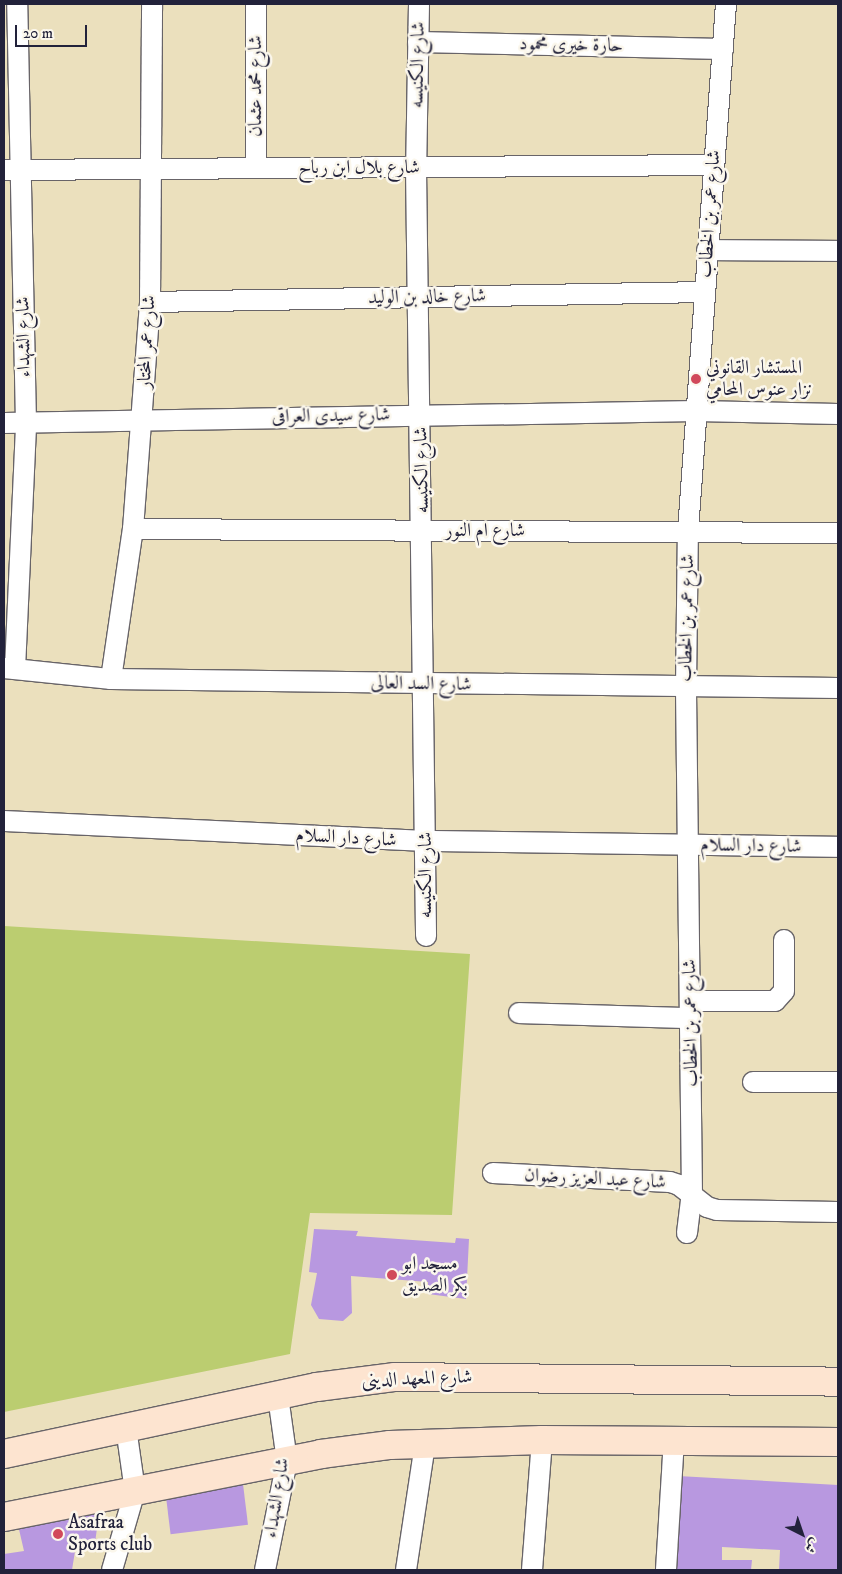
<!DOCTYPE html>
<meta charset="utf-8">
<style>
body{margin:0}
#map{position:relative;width:842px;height:1574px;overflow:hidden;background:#ebe0bd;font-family:"IM FELL DW Pica",Amiri,serif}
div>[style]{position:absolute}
.green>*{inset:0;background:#bbcd70}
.building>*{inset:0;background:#b898e0;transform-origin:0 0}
.roads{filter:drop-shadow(1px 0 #686468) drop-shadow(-1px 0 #686468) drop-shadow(0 1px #686468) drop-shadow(0 -1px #686468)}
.street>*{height:20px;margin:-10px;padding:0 10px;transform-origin:10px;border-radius:10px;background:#fff}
.secondary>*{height:28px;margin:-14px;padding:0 14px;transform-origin:14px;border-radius:14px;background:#fde4d0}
.dots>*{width:14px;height:14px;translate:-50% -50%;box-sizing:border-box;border:2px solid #fbf7ec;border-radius:50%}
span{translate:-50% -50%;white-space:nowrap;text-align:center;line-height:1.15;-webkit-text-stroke:5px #fbf7ec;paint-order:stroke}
.street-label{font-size:19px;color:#22223b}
.poi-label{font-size:19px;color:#22223b}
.left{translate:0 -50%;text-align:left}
.frame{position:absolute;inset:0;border:5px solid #22223b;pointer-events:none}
.north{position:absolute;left:777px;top:1509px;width:50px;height:50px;-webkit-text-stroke:4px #fbf7ec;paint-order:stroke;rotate:139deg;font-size:14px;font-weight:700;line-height:20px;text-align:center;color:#22223b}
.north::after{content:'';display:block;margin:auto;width:18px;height:22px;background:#22223b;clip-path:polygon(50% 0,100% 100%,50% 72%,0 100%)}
.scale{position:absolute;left:15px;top:25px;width:72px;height:22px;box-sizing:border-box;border:2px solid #22223b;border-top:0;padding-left:6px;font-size:15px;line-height:18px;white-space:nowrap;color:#22223b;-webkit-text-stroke:4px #fbf7ec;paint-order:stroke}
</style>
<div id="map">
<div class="green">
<div style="clip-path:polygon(4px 926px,470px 954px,452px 1215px,310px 1213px,290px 1354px,4px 1412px)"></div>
</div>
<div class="building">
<div style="clip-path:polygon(314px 1229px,358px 1231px,356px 1236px,455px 1243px,456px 1238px,469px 1239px,466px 1299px,428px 1294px,428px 1282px,351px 1276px,352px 1313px,343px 1321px,319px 1319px,311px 1305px,317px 1273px,309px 1272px)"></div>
<div style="clip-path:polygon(678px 1476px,838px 1485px,838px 1570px,779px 1570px,780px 1550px,722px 1547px,722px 1560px,752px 1560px,751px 1570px,674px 1570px)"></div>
<div style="left:243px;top:1484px;width:41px;height:78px;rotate:83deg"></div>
<div style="clip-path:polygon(100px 1506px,95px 1543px,76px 1545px,72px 1570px,4px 1570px,4px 1554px,24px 1551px,18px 1525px)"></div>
</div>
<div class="roads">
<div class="street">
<div style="left:419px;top:4px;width:164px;rotate:91deg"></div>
<div style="left:416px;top:168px;width:768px;rotate:89.25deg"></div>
<div style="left:418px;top:42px;width:305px;rotate:1.3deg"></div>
<div style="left:256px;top:168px;width:164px;rotate:-90deg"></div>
<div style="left:4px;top:170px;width:710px;rotate:-0.4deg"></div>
<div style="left:707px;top:250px;width:131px;rotate:0.4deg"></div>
<div style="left:150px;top:302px;width:554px;rotate:-1.03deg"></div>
<div style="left:4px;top:423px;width:692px;rotate:-0.99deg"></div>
<div style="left:696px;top:411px;width:142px;rotate:1.2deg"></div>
<div style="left:133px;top:529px;width:705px;rotate:0.33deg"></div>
<div style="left:4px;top:668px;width:108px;rotate:5.9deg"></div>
<div style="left:111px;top:679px;width:727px;rotate:0.71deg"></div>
<div style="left:15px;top:669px;width:246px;rotate:-87.4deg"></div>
<div style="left:26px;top:423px;width:419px;rotate:-91.2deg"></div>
<div style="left:111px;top:679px;width:152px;rotate:-81.7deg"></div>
<div style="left:133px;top:529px;width:228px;rotate:-85.7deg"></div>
<div style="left:150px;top:302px;width:298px;rotate:-89.6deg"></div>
<div style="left:4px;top:821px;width:423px;rotate:2.7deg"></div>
<div style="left:427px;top:841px;width:411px;rotate:0.8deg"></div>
<div style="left:691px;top:1001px;width:84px"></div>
<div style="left:775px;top:1001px;width:13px;rotate:-48deg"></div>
<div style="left:784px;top:991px;width:51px;rotate:-90deg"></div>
<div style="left:519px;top:1013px;width:172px;rotate:1.7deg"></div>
<div style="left:753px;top:1082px;width:85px"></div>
<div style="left:493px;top:1173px;width:177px;rotate:2.9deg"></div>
<div style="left:670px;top:1182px;width:9px;rotate:18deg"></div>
<div style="left:679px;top:1185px;width:36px;rotate:38deg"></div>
<div style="left:707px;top:1207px;width:10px;rotate:17deg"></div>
<div style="left:717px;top:1210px;width:121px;rotate:0.9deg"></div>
<div style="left:687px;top:1233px;width:38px;rotate:-83deg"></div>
<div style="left:692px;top:1195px;width:508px;rotate:-90.68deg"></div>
<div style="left:686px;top:687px;width:156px;rotate:-89.3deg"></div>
<div style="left:688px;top:531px;width:528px;rotate:-85.88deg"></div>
<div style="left:112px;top:1570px;width:82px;rotate:-73.8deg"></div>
<div style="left:135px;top:1491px;width:64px;rotate:-98.1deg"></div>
<div style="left:265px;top:1570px;width:111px;rotate:-78.6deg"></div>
<div style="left:287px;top:1461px;width:66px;rotate:-97.9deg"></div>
<div style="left:406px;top:1570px;width:127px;rotate:-81.4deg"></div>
<div style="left:532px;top:1570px;width:130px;rotate:-85.6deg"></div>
<div style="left:666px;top:1570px;width:129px;rotate:-86.5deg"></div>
</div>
<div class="secondary">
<div style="left:4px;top:1454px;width:320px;rotate:-12.1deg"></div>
<div style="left:317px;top:1387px;width:79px;rotate:-7.3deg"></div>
<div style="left:395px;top:1377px;width:443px;rotate:0.6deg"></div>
<div style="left:4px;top:1517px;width:323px;rotate:-11.2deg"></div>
<div style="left:321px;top:1454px;width:70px;rotate:-7.4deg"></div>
<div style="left:390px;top:1445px;width:152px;rotate:-1.9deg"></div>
<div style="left:542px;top:1440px;width:296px;rotate:0.4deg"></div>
</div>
</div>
<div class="dots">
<div style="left:696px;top:379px;background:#d1495b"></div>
<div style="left:392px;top:1275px;background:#d1495b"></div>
<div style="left:58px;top:1534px;background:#d1495b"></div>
</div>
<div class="street-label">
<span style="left:571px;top:45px;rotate:1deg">حارة خيرى محمود</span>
<span style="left:418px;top:65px;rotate:-89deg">شارع الكنيسه</span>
<span style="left:256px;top:86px;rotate:-90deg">شارع محمد عثمان</span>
<span style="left:359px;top:168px">شارع بلال ابن رباح</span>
<span style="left:710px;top:214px;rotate:-86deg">شارع عمر بن الخطاب</span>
<span style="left:427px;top:297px;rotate:-1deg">شارع خالد بن الوليد</span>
<span style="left:24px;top:337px;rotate:-91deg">شارع الشهداء</span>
<span style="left:147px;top:342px;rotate:-87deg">شارع عمر المختار</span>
<span style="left:331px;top:416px;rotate:-1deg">شارع سيدى العراقى</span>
<span style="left:422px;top:470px;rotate:-91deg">شارع الكنيسه</span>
<span style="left:485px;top:531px">شارع ام النور</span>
<span style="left:687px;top:618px;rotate:-89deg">شارع عمر بن الخطاب</span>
<span style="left:421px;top:684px;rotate:1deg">شارع السد العالى</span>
<span style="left:346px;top:838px;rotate:3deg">شارع دار السلام</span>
<span style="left:751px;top:846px;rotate:1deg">شارع دار السلام</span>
<span style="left:426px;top:875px;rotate:-90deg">شارع الكنيسه</span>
<span style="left:691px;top:1023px;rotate:-91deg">شارع عمر بن الخطاب</span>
<span style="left:595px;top:1179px;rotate:3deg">شارع عبد العزيز رضوان</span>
<span style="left:417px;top:1379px;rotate:-2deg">شارع المعهد الدينى</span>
<span style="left:277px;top:1498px;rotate:-81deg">شارع الشهداء</span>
</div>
<div class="poi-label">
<span class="left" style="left:706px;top:379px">المستشار القانوني<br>نزار عنوس المحامي</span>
<span class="left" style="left:402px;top:1275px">مسجد ابو<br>بكر الصديق</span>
<span class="left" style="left:68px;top:1534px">Asafraa<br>Sports club</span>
</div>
<div class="frame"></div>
<div class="north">ش</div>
<div class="scale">20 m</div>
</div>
